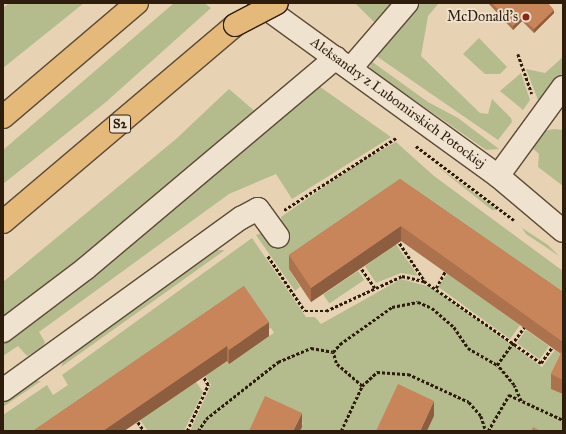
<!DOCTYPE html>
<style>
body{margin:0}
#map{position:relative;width:566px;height:434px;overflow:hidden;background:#e7d2b3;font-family:"IM FELL Great Primer",serif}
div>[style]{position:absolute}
.green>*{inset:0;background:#b4bc8e;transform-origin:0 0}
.path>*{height:2.5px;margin-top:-1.25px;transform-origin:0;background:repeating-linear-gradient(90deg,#2e1d0d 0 3px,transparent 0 5px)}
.roads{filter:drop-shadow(1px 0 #5c4a36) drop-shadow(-1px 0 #5c4a36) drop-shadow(0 1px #5c4a36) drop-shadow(0 -1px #5c4a36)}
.minor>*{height:22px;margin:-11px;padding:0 11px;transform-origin:11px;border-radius:11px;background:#efe2ce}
.highway>*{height:22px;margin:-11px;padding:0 11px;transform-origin:11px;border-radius:11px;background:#e4b97a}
.bridges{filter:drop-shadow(1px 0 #2e1d0d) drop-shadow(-1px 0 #2e1d0d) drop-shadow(0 1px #2e1d0d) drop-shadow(0 -1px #2e1d0d)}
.highway-bridge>*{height:22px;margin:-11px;padding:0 11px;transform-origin:11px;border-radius:11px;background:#e4b97a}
.wall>*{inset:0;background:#ac724d}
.shaded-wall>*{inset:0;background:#8c5d3f}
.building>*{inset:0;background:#c8855a}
.dots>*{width:11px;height:11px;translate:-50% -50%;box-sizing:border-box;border:2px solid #efe2ce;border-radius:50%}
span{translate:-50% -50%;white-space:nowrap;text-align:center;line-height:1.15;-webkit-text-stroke:3.5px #efe2ce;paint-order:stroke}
.shield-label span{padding:1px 3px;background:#efe2ce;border:1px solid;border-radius:3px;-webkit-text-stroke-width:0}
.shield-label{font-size:13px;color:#2e1d0d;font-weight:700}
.poi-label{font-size:14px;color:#2e1d0d}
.right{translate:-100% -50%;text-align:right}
.street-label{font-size:14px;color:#2e1d0d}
.frame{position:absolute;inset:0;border:4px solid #2e1d0d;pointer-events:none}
</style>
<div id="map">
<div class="green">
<div style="clip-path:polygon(9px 3px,84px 3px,3px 68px,3px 8px)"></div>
<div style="clip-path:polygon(174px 3px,204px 3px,211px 8px,106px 102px,3px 184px,3px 150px)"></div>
<div style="clip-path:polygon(355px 3px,400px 3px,379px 27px)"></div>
<div style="clip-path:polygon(417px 3px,439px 3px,428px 16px,421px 56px,480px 113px,488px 114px,492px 99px,511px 118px,512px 122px,498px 140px,372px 53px)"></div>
<div style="clip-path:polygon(479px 38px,507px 67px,500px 74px,485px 74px,463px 54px)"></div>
<div style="clip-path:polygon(563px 57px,563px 73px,538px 100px,526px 69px,545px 73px)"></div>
<div style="clip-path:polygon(371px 61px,428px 102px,458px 118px,499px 149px,486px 150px,370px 69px)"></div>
<div style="clip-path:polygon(521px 73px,530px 100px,523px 110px,500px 91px)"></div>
<div style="clip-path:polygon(316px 84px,391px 137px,292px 199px,276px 174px,229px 194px,39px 332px,45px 342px,42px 348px,27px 356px,18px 346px,3px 356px,3px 336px)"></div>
<div style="clip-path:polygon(229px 89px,258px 114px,189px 174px,3px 320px,3px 282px,176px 139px)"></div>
<div style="clip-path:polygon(554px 129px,563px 130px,563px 186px,538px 167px,539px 154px,530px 146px,543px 131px)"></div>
<div style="clip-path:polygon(396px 142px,434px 176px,563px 271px,563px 307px,438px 217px,289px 269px,300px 287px,295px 291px,256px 235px,282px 226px,281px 217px,360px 162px)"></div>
<div style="clip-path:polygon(434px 164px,494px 207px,497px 210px,492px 210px)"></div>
<div style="clip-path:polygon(522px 228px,548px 245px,559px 256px,526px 234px)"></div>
<div style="clip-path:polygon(252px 238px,306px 317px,315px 317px,321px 324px,401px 279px,431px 287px,542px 367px,555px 350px,563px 356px,563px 431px,427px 431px,434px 416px,383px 431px,300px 431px,303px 423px,299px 421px,256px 431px,190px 431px,211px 385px,205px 375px,274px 333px,271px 328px,54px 431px,3px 431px,3px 415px,47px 385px,53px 395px,68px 385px,62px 375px)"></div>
<div style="clip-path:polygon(396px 244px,418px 276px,401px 273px,376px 283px,365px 266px)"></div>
<div style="clip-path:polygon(213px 250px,225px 250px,61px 367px,65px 357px)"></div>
<div style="left:358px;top:271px;width:11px;height:42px;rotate:56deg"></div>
<div style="left:448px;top:273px;width:89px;height:17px;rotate:36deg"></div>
<div style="left:526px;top:330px;width:28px;height:16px;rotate:35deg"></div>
<div style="clip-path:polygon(30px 381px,41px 381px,3px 407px,3px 399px)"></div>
<div style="clip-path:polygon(196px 382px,203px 392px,184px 431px,148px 431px,140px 420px)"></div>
</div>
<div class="path">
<div style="left:518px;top:54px;width:42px;rotate:70.7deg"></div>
<div style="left:416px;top:146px;width:123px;rotate:37.1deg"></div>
<div style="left:284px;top:210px;width:133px;rotate:-32.7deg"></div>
<div style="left:397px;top:239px;width:49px;rotate:56.6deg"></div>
<div style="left:268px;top:256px;width:66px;rotate:56.1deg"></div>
<div style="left:305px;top:311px;width:21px"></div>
<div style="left:326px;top:311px;width:84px;rotate:-24.7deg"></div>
<div style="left:402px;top:276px;width:23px;rotate:13deg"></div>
<div style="left:424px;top:281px;width:143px;rotate:35deg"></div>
<div style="left:541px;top:363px;width:21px;rotate:-55deg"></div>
<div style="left:359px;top:265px;width:28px;rotate:55deg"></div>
<div style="left:436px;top:288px;width:21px;rotate:-61deg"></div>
<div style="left:362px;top:386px;width:21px;rotate:-43deg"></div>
<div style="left:377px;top:372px;width:31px;rotate:4deg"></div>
<div style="left:408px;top:374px;width:67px;rotate:24.7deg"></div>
<div style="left:469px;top:402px;width:18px;rotate:49deg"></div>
<div style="left:481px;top:416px;width:16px;rotate:72deg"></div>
<div style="left:521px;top:401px;width:17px;rotate:-114deg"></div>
<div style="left:514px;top:385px;width:26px;rotate:-130deg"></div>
<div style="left:497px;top:365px;width:48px;rotate:-54.3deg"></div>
<div style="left:138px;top:422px;width:11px;rotate:56deg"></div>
<div style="left:187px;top:431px;width:51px;rotate:-65.5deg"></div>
<div style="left:208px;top:385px;width:12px;rotate:-121deg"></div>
<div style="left:198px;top:431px;width:14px;rotate:-56deg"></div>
<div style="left:206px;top:419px;width:92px;rotate:-38.4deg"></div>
<div style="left:278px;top:362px;width:36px;rotate:-23deg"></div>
<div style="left:311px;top:348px;width:22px;rotate:10deg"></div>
<div style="left:341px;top:431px;width:50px;rotate:-65deg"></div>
<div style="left:362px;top:386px;width:35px;rotate:-139deg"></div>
<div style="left:336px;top:363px;width:11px;rotate:-105deg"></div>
<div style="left:333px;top:352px;width:11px;rotate:-49deg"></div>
<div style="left:340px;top:344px;width:64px;rotate:-35.4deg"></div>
<div style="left:392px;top:307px;width:26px;rotate:-11deg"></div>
<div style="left:418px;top:302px;width:15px;rotate:23deg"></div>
<div style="left:432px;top:308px;width:29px;rotate:41deg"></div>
<div style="left:454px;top:327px;width:25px;rotate:56deg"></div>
<div style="left:468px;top:348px;width:34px;rotate:30deg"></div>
<div style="left:488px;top:431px;width:42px;rotate:-59.7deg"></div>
<div style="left:509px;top:395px;width:60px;rotate:24.8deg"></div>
</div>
<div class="roads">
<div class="minor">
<div style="left:259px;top:3px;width:295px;rotate:35.9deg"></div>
<div style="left:498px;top:176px;width:85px;rotate:40.2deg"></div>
<div style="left:351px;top:68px;width:86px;rotate:-49.3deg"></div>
<div style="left:498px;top:176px;width:110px;rotate:-53.9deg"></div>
<div style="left:3px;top:331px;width:103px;rotate:-37.1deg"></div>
<div style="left:85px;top:269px;width:328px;rotate:-40.1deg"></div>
<div style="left:3px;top:390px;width:294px;rotate:-35.9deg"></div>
<div style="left:241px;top:218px;width:19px;rotate:-28deg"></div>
<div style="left:258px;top:209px;width:34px;rotate:54deg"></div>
</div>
<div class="highway">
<div style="left:3px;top:117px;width:176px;rotate:-40.4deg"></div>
<div style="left:3px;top:222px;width:304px;rotate:-40.3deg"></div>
</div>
</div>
<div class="bridges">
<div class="highway-bridge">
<div style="left:235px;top:25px;width:47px;rotate:-27.6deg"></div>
</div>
</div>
<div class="wall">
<div style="clip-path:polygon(488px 3px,548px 3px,554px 13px,534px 33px,522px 21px,513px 30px)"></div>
<div style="clip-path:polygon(400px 179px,563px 292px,563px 394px,551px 389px,551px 374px,561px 354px,401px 241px,311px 302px,289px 269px,289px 255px)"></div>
<div style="clip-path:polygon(244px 286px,269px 336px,229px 364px,227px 361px,124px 431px,33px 431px)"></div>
</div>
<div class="shaded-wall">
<div style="clip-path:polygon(554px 10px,554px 13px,534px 33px,534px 29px)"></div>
<div style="clip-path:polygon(522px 18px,522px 21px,513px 30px,513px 26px)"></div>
<div style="clip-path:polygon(401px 226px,401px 241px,311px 302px,311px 288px)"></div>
<div style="clip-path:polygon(269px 322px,269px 336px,229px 364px,229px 350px)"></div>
<div style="clip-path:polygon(227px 346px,227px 361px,124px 431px,103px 431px)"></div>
<div style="clip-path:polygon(434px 401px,434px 416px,427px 431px,420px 431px)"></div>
<div style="clip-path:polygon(302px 413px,302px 427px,300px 431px,293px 431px)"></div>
</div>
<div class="building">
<div style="clip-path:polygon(492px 3px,548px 3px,554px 10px,534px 29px,522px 18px,513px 26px)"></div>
<div style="clip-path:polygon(400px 179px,563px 292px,563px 342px,401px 226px,311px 288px,289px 255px)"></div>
<div style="clip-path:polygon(244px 286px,269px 322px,229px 350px,227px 346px,103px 431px,33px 431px)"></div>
<div style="clip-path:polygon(563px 349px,563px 380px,551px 374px)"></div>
<div style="clip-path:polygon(398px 384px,434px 401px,420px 431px,376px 431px)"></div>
<div style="clip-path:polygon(265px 396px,302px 413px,293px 431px,249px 431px)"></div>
<div style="clip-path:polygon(533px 427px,541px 431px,531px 431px)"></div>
</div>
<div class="dots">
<div style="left:526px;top:17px;background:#8f2418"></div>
</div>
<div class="shield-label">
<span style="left:120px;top:124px">S2</span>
</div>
<div class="poi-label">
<span class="right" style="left:518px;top:17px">McDonald's</span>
</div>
<div class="street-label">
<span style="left:398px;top:103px;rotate:36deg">Aleksandry z Lubomirskich Potockiej</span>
</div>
<div class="frame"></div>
</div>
